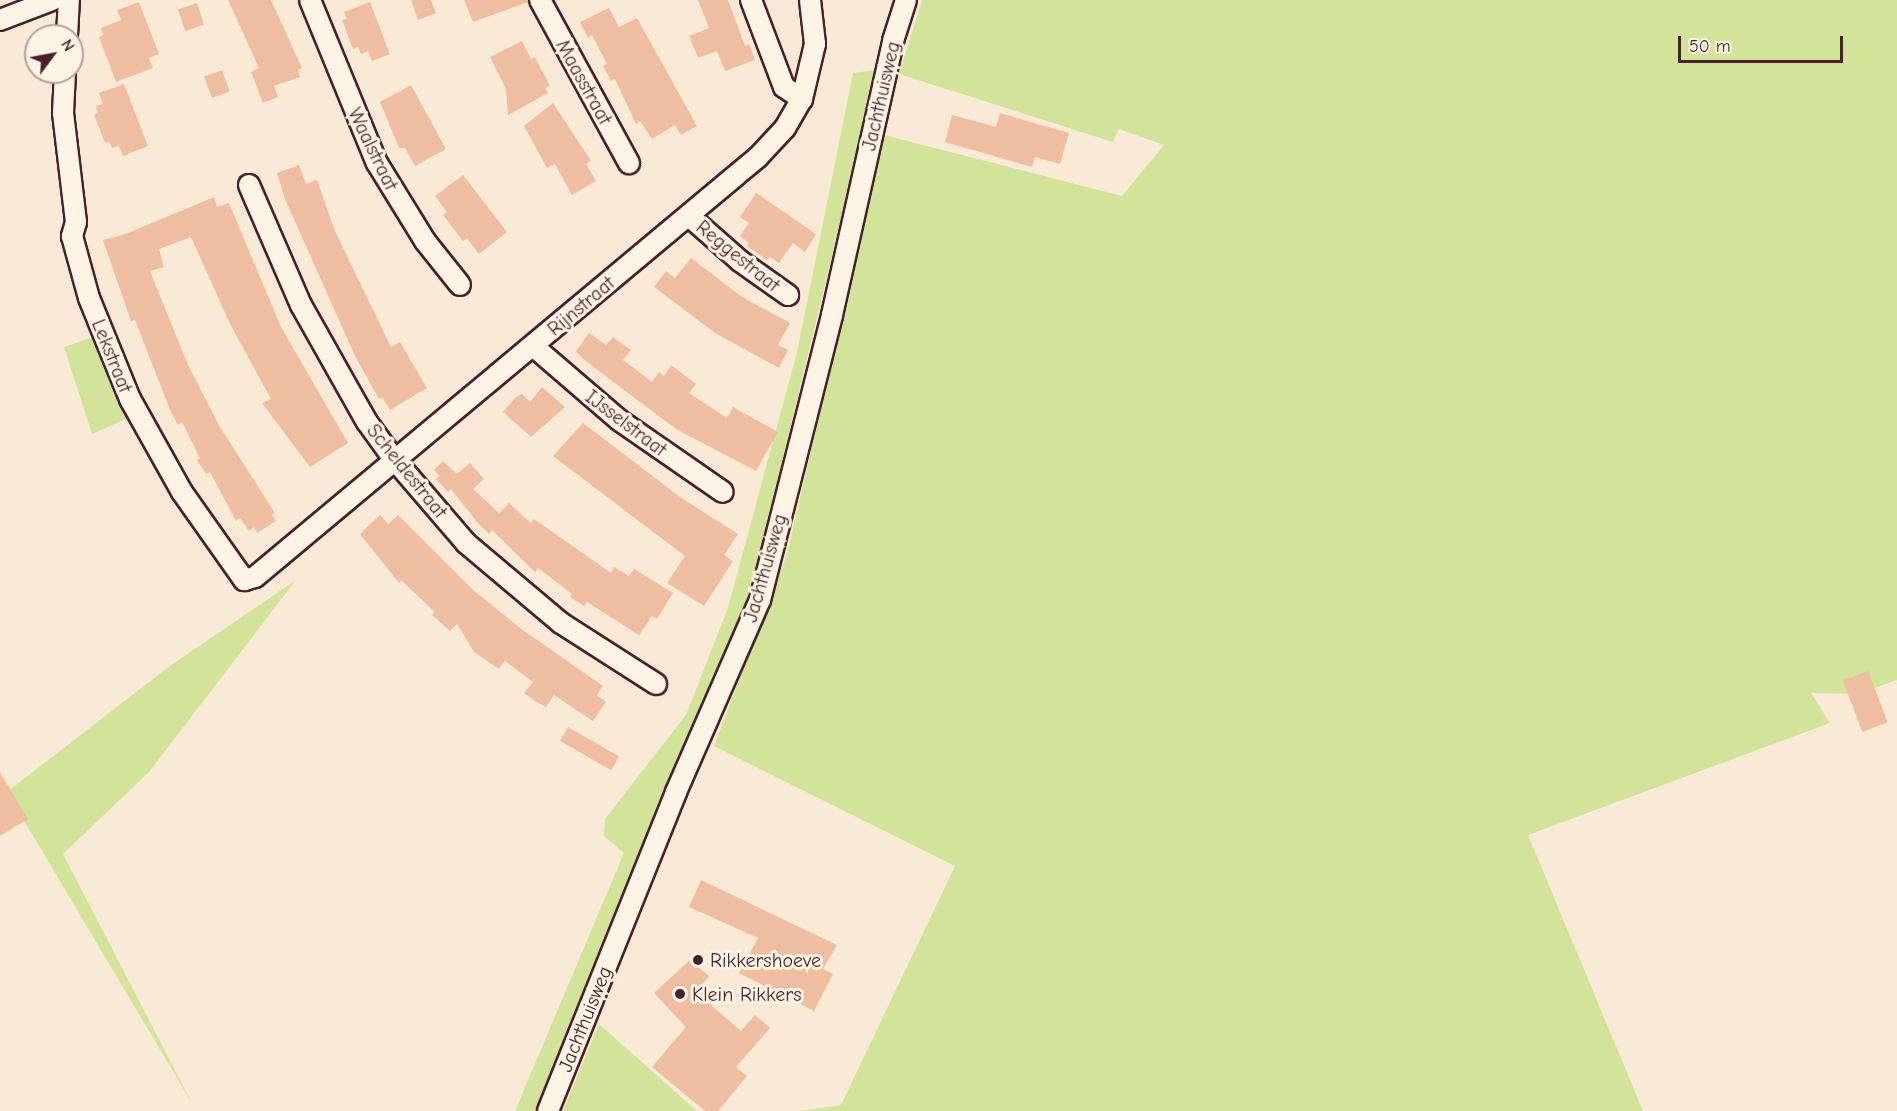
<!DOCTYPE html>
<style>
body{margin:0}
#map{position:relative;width:1897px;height:1111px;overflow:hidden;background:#f9ead7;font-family:"Comic Neue",sans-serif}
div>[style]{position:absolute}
.green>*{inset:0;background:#d2e499}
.building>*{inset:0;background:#efbda0;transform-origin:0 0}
.roads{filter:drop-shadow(2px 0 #4a1f2b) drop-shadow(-2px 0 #4a1f2b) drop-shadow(0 2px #4a1f2b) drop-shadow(0 -2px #4a1f2b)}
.minor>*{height:20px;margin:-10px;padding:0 10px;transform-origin:10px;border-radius:10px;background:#fcf5e5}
.dots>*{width:16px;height:16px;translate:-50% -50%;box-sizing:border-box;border:3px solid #fcf5e5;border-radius:50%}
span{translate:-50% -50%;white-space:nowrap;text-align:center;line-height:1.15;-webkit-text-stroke:6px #fcf5e5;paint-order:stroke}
.street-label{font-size:20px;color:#4a1f2b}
.poi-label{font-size:20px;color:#4a1f2b}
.left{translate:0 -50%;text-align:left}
.north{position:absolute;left:24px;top:24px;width:60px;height:60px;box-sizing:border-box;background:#fcf5e5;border:2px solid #b59f9b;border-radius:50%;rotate:58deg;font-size:16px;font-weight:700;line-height:24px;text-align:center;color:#4a1f2b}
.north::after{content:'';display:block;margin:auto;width:21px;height:27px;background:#4a1f2b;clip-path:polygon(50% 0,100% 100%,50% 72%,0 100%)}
.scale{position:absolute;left:1678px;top:36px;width:165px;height:27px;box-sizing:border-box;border:3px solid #4a1f2b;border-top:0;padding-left:8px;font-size:18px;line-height:21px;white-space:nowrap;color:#4a1f2b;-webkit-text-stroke:4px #fcf5e5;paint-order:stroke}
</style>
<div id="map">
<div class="green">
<div style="clip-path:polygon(922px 0,1897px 0,1897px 680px,1858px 694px,1811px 693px,1830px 723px,1528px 835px,1643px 1111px,800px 1111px,841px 1105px,955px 866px,714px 746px,787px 554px,884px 135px,1122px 196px,1164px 145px,1119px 129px,1113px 142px,899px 74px)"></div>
<div style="clip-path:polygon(877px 70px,750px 594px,536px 1111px,515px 1111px,624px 853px,604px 836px,605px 819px,686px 715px,728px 608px,797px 352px,853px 73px)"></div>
<div style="clip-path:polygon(93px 337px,130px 417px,92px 434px,64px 347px)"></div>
<div style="clip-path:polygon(296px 580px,149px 772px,63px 854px,193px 1105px,7px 792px,167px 668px)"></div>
<div style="clip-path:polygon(599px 1024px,697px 1111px,563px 1111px)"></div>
</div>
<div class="building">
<div style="clip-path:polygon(228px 0,271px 0,302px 68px,298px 70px,300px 77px,274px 86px,278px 97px,263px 103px,251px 72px,259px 68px)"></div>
<div style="clip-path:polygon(411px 0,431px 0,436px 13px,418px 20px)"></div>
<div style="clip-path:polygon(464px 0,527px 0,528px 2px,473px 22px)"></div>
<div style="clip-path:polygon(698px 0,728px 0,745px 46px,749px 44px,755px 60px,725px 71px,717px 51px,698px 58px,689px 36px,709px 28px)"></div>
<div style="clip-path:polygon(139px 2px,159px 54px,149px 58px,153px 68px,116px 82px,99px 37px,103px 35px,101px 28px,121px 20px,117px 10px)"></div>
<div style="clip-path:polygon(370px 2px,390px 54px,372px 61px,368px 51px,361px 54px,358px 47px,353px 49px,342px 20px,347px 19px,344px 12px)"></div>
<div style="left:197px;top:3px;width:23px;height:20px;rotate:72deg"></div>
<div style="clip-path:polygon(609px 8px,619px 27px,637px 18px,697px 126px,681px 135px,675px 125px,652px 139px,640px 121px,636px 124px,615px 79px,611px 81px,603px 66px,607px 64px,592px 35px,588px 38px,580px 22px)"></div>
<div style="clip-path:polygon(522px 41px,531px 59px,535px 57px,550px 86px,545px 88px,548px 93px,508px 115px,506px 89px,490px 57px)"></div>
<div style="left:222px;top:70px;width:23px;height:19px;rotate:70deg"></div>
<div style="clip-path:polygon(124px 84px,148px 146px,123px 156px,119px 146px,112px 148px,109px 142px,105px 143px,94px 115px,98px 113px,96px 106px,103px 104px,99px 93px)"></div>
<div style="clip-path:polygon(411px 85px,446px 149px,415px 166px,405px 148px,399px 148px,380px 102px)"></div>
<div style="clip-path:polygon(553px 103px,591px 161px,586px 164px,596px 181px,572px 195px,555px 164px,547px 168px,524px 126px)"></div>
<div style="clip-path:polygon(1000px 113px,1069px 133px,1060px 164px,1035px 157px,1032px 167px,945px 142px,952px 115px,996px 127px)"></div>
<div style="clip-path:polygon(299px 165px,306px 184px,317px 180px,335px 231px,391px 347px,400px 342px,427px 388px,390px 410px,382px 397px,379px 399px,355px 356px,285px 199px,277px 173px)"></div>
<div style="clip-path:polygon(463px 175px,507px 232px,479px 254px,467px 238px,463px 241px,443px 215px,447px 212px,435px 196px)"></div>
<div style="clip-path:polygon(756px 193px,816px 234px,805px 252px,793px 243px,779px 263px,770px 257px,767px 260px,747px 246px,749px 243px,740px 236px,749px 223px,740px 217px)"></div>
<div style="clip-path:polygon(214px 197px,217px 207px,229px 203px,281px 327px,348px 443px,310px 467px,262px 403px,271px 399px,230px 324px,191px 237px,159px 249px,164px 267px,150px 271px,188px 365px,220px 427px,275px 513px,272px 515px,276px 521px,257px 533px,254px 527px,249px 531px,240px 518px,236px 521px,210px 472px,206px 474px,197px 460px,200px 458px,182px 422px,178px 425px,170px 410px,135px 320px,131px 321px,103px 240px,123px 235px)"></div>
<div style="clip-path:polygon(691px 258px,742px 297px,790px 323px,778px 345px,788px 350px,779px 368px,715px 333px,654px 287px,666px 271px,675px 278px)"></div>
<div style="clip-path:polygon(589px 333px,606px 345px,613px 337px,631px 350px,623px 360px,652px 382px,659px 372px,664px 376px,671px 365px,696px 384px,689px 393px,727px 418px,733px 407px,778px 432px,756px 471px,676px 429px,583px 359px,576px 351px)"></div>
<div style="clip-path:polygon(542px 387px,565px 407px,531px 437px,503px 412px,516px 397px,522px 394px,530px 402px)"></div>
<div style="clip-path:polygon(583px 423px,680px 497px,738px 534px,724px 555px,733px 561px,704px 606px,667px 583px,685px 556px,553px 456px)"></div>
<div style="clip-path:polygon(443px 461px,457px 474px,470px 463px,484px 479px,473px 489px,499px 513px,509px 503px,531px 523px,534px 519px,611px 573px,614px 567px,629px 576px,634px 569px,673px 593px,657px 619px,652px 616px,639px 635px,587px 602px,584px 606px,570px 597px,572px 594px,538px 568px,535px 572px,492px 530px,489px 534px,477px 522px,451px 489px,448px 492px,436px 479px,440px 476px,434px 470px)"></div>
<div style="clip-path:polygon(380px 515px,388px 524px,398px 515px,472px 589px,520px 628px,603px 686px,597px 695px,606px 702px,593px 721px,554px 695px,546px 707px,535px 701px,524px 693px,533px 682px,505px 661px,499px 669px,474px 652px,457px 624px,450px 631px,432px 615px,435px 612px,402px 581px,399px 583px,360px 534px)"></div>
<div style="left:1868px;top:671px;width:55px;height:27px;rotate:69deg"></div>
<div style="left:568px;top:727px;width:59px;height:16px;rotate:30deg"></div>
<div style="clip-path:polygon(0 772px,28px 819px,0 836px)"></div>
<div style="clip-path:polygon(701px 880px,837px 945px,823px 969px,833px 974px,814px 1011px,739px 973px,758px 938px,689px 907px)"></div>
<div style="clip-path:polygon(690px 960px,709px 976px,699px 989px,706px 996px,703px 998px,741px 1031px,755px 1015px,770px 1028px,736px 1067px,747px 1076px,718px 1111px,705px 1111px,652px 1067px,686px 1027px,654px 993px)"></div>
</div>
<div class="roads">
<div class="minor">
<div style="left:310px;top:0;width:176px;rotate:67.7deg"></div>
<div style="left:377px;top:163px;width:92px;rotate:58.4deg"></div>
<div style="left:425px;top:241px;width:56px;rotate:51.5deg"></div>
<div style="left:540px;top:0;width:186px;rotate:61.4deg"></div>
<div style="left:751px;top:0;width:93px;rotate:69.2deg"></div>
<div style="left:784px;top:87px;width:22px;rotate:34deg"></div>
<div style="left:0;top:20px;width:56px;rotate:-21deg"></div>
<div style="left:67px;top:36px;width:36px;rotate:-87deg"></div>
<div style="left:65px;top:72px;width:41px;rotate:92.8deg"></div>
<div style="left:63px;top:113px;width:110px;rotate:83.2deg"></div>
<div style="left:76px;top:222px;width:15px;rotate:106deg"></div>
<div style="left:72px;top:236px;width:64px;rotate:74.7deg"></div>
<div style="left:89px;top:298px;width:109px;rotate:67.9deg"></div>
<div style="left:130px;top:399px;width:107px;rotate:60.8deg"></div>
<div style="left:182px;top:492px;width:108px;rotate:54.8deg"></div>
<div style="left:244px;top:580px;width:11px;rotate:-15deg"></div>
<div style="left:255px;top:577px;width:655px;rotate:-39.86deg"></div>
<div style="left:758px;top:157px;width:40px;rotate:-47deg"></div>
<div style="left:785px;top:128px;width:34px;rotate:-60deg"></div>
<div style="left:802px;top:99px;width:57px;rotate:-76.7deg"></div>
<div style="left:815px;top:44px;width:44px;rotate:-96.5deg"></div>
<div style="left:249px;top:185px;width:131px;rotate:66.6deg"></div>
<div style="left:301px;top:305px;width:134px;rotate:60.6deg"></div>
<div style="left:367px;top:422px;width:44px;rotate:54.2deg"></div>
<div style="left:393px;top:458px;width:112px;rotate:49.3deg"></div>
<div style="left:466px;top:543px;width:124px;rotate:40.1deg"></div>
<div style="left:561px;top:623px;width:113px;rotate:32.7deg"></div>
<div style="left:689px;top:216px;width:68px;rotate:41.4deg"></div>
<div style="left:740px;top:261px;width:59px;rotate:35.3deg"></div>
<div style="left:533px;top:346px;width:113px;rotate:40.7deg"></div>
<div style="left:619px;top:420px;width:126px;rotate:34.7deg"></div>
<div style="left:548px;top:1111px;width:344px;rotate:-68.1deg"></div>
<div style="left:676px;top:792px;width:210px;rotate:-66.4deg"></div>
<div style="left:760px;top:600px;width:294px;rotate:-75.8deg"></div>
<div style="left:832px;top:315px;width:281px;rotate:-77.4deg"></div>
<div style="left:893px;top:41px;width:43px;rotate:-72.4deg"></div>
</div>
</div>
<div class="dots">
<div style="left:698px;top:960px;background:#4a1f2b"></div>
<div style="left:680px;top:994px;background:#4a1f2b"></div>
</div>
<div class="street-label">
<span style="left:584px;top:82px;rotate:61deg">Maasstraat</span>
<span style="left:881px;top:96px;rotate:-77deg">Jachthuisweg</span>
<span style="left:373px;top:149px;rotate:64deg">Waalstraat</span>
<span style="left:738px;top:256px;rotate:39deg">Reggestraat</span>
<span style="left:581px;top:306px;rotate:-40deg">Rijnstraat</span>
<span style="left:112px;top:356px;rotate:68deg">Lekstraat</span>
<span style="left:626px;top:423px;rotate:37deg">IJsselstraat</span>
<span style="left:407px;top:471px;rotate:51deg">Scheldestraat</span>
<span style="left:765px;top:568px;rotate:-74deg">Jachthuisweg</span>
<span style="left:585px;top:1019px;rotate:-68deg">Jachthuisweg</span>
</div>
<div class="poi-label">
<span class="left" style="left:710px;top:960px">Rikkershoeve</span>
<span class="left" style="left:692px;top:994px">Klein Rikkers</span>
</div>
<div class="north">N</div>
<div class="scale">50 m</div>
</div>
